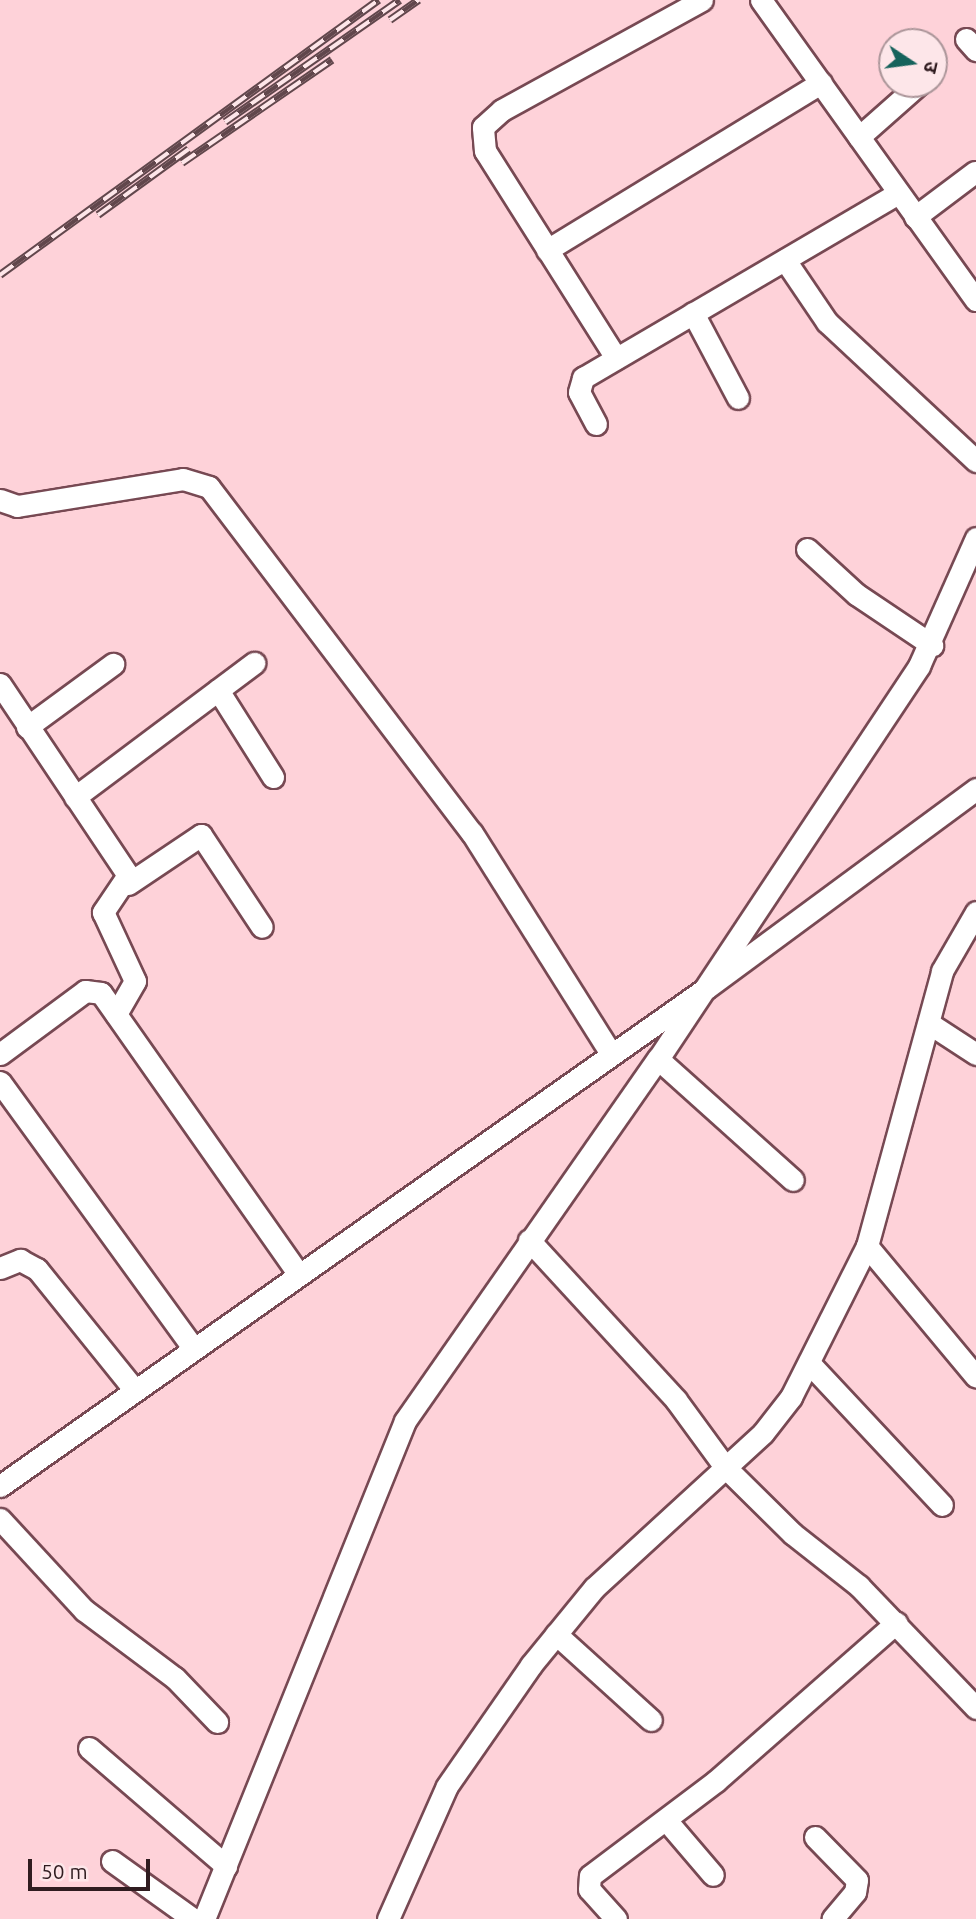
<!DOCTYPE html>
<meta charset="utf-8">
<style>
body{margin:0}
#map{position:relative;width:976px;height:1919px;overflow:hidden;background:#fed2d9;font-family:Ubuntu,"Noto Sans Devanagari",sans-serif}
div>[style]{position:absolute}
.roads{filter:drop-shadow(2px 0 #774953) drop-shadow(-2px 0 #774953) drop-shadow(0 2px #774953) drop-shadow(0 -2px #774953)}
.minor>*{height:21px;margin:-10.5px;padding:0 10.5px;transform-origin:10.5px;border-radius:10.5px;background:#fff}
.rail>*{height:8px;margin-top:-4px;transform-origin:0;background:repeating-linear-gradient(90deg,#fde6e9 0 16px,#61474c 0 32px);box-sizing:border-box;border-block:2px solid #61474c}
span{translate:-50% -50%;white-space:nowrap;text-align:center;line-height:1.15;-webkit-text-stroke:7px #fde6e9;paint-order:stroke}
.north{position:absolute;left:878px;top:28px;width:70px;height:70px;box-sizing:border-box;background:#fde6e9;border:2px solid #ab9599;border-radius:50%;rotate:103deg;font-size:19px;font-weight:700;line-height:28px;text-align:center;color:#301c20}
.north::after{content:'';display:block;margin:auto;width:24px;height:32px;background:#16635c;clip-path:polygon(50% 0,100% 100%,50% 72%,0 100%)}
.scale{position:absolute;left:28px;top:1859px;width:122px;height:32px;box-sizing:border-box;border:4px solid #301c20;border-top:0;padding-left:9px;font-size:21px;line-height:24px;white-space:nowrap;color:#301c20;-webkit-text-stroke:5px #fde6e9;paint-order:stroke}
</style>
<div id="map">
<div class="roads">
<div class="minor">
<div style="left:761px;top:0;width:369px;rotate:54.4deg"></div>
<div style="left:966px;top:39px;width:15px;rotate:48deg"></div>
<div style="left:859px;top:137px;width:80px;rotate:-41.5deg"></div>
<div style="left:915px;top:217px;width:75px;rotate:-36.9deg"></div>
<div style="left:547px;top:250px;width:321px;rotate:-31.4deg"></div>
<div style="left:785px;top:260px;width:75px;rotate:55.9deg"></div>
<div style="left:827px;top:322px;width:204px;rotate:43deg"></div>
<div style="left:693px;top:313px;width:96px;rotate:62.1deg"></div>
<div style="left:616px;top:358px;width:245px;rotate:-122.3deg"></div>
<div style="left:485px;top:151px;width:24px;rotate:-95deg"></div>
<div style="left:483px;top:127px;width:25px;rotate:-42deg"></div>
<div style="left:502px;top:110px;width:228px;rotate:-28.8deg"></div>
<div style="left:596px;top:424px;width:36px;rotate:-118deg"></div>
<div style="left:579px;top:392px;width:15px;rotate:-74deg"></div>
<div style="left:583px;top:378px;width:365px;rotate:-30.4deg"></div>
<div style="left:0;top:500px;width:18px;rotate:19deg"></div>
<div style="left:17px;top:506px;width:168px;rotate:-9.2deg"></div>
<div style="left:183px;top:479px;width:27px;rotate:17deg"></div>
<div style="left:209px;top:487px;width:435px;rotate:52.8deg"></div>
<div style="left:472px;top:833px;width:261px;rotate:57.8deg"></div>
<div style="left:807px;top:549px;width:67px;rotate:42.6deg"></div>
<div style="left:856px;top:594px;width:92px;rotate:33.9deg"></div>
<div style="left:0;top:684px;width:230px;rotate:56.2deg"></div>
<div style="left:128px;top:875px;width:45px;rotate:124deg"></div>
<div style="left:103px;top:912px;width:76px;rotate:65.1deg"></div>
<div style="left:135px;top:981px;width:38px;rotate:120deg"></div>
<div style="left:218px;top:690px;width:103px;rotate:57.7deg"></div>
<div style="left:27px;top:727px;width:107px;rotate:-36.2deg"></div>
<div style="left:75px;top:797px;width:224px;rotate:-36.8deg"></div>
<div style="left:128px;top:884px;width:88px;rotate:-33.9deg"></div>
<div style="left:201px;top:835px;width:110px;rotate:56.5deg"></div>
<div style="left:930px;top:1024px;width:55px;rotate:33.1deg"></div>
<div style="left:0;top:1054px;width:106px;rotate:-36.5deg"></div>
<div style="left:85px;top:991px;width:16px;rotate:7deg"></div>
<div style="left:101px;top:993px;width:342px;rotate:54.9deg"></div>
<div style="left:658px;top:1059px;width:181px;rotate:41.9deg"></div>
<div style="left:0;top:1082px;width:326px;rotate:54deg"></div>
<div style="left:529px;top:1240px;width:217px;rotate:47.4deg"></div>
<div style="left:676px;top:1400px;width:83px;rotate:53.8deg"></div>
<div style="left:725px;top:1467px;width:95px;rotate:44.6deg"></div>
<div style="left:793px;top:1534px;width:84px;rotate:38.2deg"></div>
<div style="left:859px;top:1586px;width:169px;rotate:46.2deg"></div>
<div style="left:867px;top:1246px;width:170px;rotate:50.2deg"></div>
<div style="left:0;top:1268px;width:22px;rotate:-22deg"></div>
<div style="left:20px;top:1260px;width:19px;rotate:28deg"></div>
<div style="left:37px;top:1269px;width:154px;rotate:51.1deg"></div>
<div style="left:810px;top:1364px;width:193px;rotate:46.9deg"></div>
<div style="left:0;top:1486px;width:863px;rotate:-35.18deg"></div>
<div style="left:705px;top:989px;width:337px;rotate:-36.4deg"></div>
<div style="left:0;top:1519px;width:124px;rotate:47.3deg"></div>
<div style="left:84px;top:1610px;width:114px;rotate:36.8deg"></div>
<div style="left:175px;top:1678px;width:61px;rotate:46.3deg"></div>
<div style="left:556px;top:1634px;width:128px;rotate:42.2deg"></div>
<div style="left:89px;top:1748px;width:181px;rotate:40.7deg"></div>
<div style="left:666px;top:1820px;width:72px;rotate:49.5deg"></div>
<div style="left:815px;top:1837px;width:60px;rotate:45.7deg"></div>
<div style="left:857px;top:1880px;width:12px;rotate:99deg"></div>
<div style="left:855px;top:1892px;width:35px;rotate:130deg"></div>
<div style="left:112px;top:1861px;width:100px;rotate:35.6deg"></div>
<div style="left:204px;top:1919px;width:537px;rotate:-68.02deg"></div>
<div style="left:405px;top:1421px;width:442px;rotate:-55.1deg"></div>
<div style="left:658px;top:1059px;width:472px;rotate:-56.4deg"></div>
<div style="left:919px;top:666px;width:140px;rotate:-66deg"></div>
<div style="left:388px;top:1919px;width:145px;rotate:-66.1deg"></div>
<div style="left:447px;top:1786px;width:147px;rotate:-55.2deg"></div>
<div style="left:531px;top:1665px;width:99px;rotate:-50.7deg"></div>
<div style="left:594px;top:1588px;width:229px;rotate:-42.5deg"></div>
<div style="left:763px;top:1433px;width:46px;rotate:-52.1deg"></div>
<div style="left:791px;top:1397px;width:169px;rotate:-63.3deg"></div>
<div style="left:867px;top:1246px;width:285px;rotate:-74.7deg"></div>
<div style="left:942px;top:971px;width:68px;rotate:-60deg"></div>
<div style="left:616px;top:1919px;width:40px;rotate:-132deg"></div>
<div style="left:589px;top:1889px;width:13px;rotate:-86deg"></div>
<div style="left:590px;top:1876px;width:158px;rotate:-37deg"></div>
<div style="left:716px;top:1781px;width:240px;rotate:-41.3deg"></div>
</div>
</div>
<div class="rail">
<div style="left:390px;top:20px;width:35px;rotate:-35deg"></div>
<div style="left:225px;top:122px;width:213px;rotate:-34.9deg"></div>
<div style="left:182px;top:163px;width:182px;rotate:-34.5deg"></div>
<div style="left:98px;top:215px;width:112px;rotate:-36deg"></div>
<div style="left:0;top:275px;width:468px;rotate:-36deg"></div>
</div>
<div class="north">उ</div>
<div class="scale">50 m</div>
</div>
